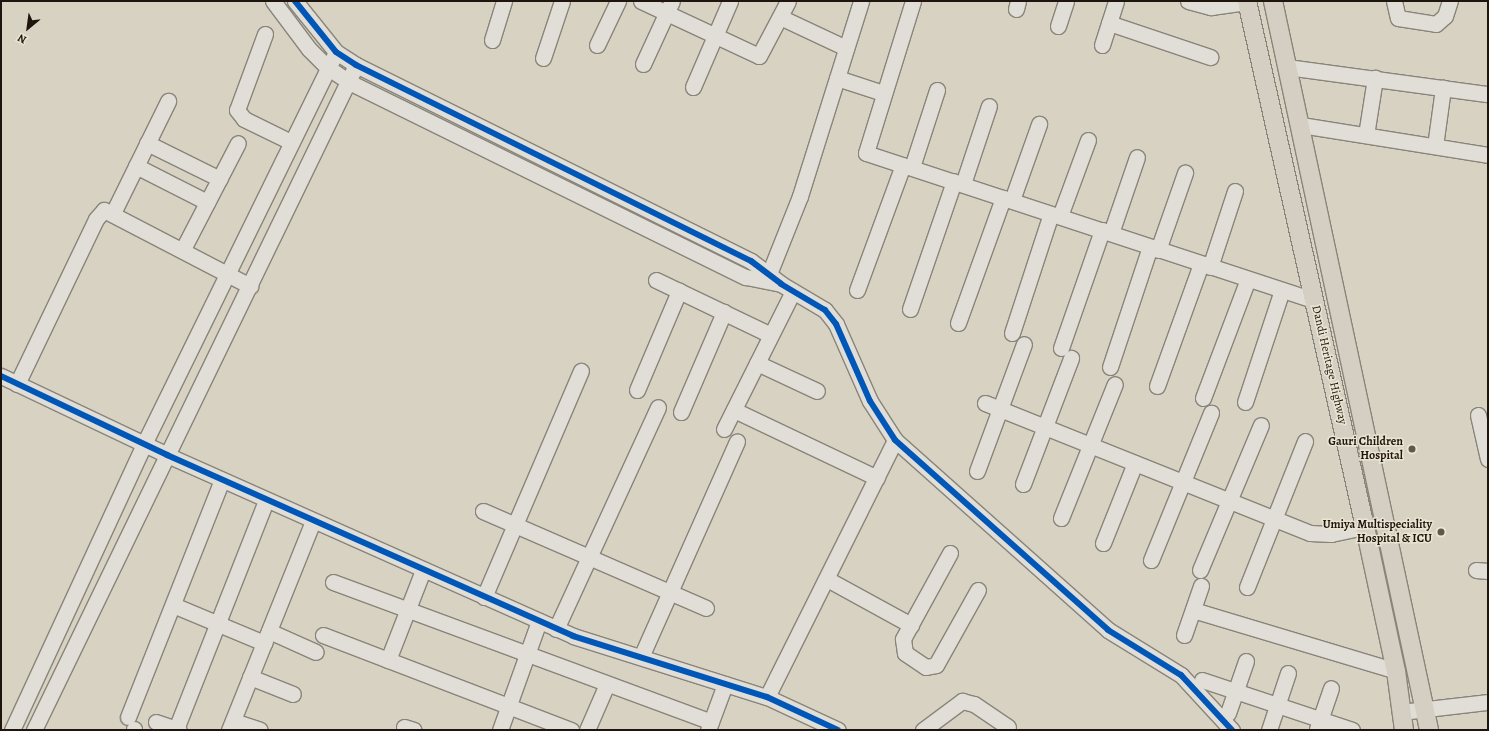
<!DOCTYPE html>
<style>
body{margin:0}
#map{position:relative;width:1489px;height:731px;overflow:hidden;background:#d7d2c2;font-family:Alegreya,serif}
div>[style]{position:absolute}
.roads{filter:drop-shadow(1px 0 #89847a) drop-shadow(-1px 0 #89847a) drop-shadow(0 1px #89847a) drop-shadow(0 -1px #89847a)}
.minor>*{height:15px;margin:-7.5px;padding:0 7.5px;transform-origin:7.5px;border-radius:7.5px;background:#e0ded6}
.major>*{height:18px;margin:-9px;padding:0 9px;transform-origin:9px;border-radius:9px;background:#d4cfc2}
.cycleway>*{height:6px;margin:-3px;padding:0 3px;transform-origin:3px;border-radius:3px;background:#0057b8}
.dots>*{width:11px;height:11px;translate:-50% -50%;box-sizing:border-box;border:2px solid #eae5d2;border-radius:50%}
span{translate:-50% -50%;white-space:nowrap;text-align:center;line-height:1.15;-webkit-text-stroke:3px #eae5d2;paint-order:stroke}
.street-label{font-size:12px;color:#20140e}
.poi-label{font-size:12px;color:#20140e;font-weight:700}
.right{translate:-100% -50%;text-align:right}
.frame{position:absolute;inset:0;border:2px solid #20140e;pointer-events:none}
.north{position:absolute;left:8px;top:8px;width:40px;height:40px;-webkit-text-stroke:3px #eae5d2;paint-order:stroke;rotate:209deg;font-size:11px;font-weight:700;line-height:16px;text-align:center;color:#20140e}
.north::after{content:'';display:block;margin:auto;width:14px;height:18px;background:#20140e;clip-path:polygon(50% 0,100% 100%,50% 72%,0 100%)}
</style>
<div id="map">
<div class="roads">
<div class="minor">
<div style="left:273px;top:1px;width:60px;rotate:53.1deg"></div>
<div style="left:309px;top:49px;width:25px;rotate:45deg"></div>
<div style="left:327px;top:67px;width:27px;rotate:34deg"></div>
<div style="left:349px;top:82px;width:442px;rotate:26.2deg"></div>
<div style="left:746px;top:277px;width:33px;rotate:11deg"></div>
<div style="left:295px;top:1px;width:65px;rotate:51.2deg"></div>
<div style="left:336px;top:52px;width:24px;rotate:33deg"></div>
<div style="left:356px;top:65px;width:441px;rotate:26.4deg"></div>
<div style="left:751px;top:261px;width:38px;rotate:37deg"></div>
<div style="left:781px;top:284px;width:51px;rotate:30.6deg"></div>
<div style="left:825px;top:310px;width:18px;rotate:52deg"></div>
<div style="left:836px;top:324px;width:84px;rotate:66.2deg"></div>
<div style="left:870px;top:401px;width:46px;rotate:57.3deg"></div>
<div style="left:895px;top:440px;width:285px;rotate:41.7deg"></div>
<div style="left:1108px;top:630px;width:86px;rotate:31.7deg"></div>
<div style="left:1181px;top:675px;width:75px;rotate:47.2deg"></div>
<div style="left:641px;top:1px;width:130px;rotate:25deg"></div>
<div style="left:759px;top:56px;width:62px;rotate:-62.2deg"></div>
<div style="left:913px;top:1px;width:159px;rotate:107.2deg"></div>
<div style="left:866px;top:153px;width:472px;rotate:18.2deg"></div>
<div style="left:1188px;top:1px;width:24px;rotate:15deg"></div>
<div style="left:1211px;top:7px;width:36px;rotate:-8deg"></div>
<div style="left:1394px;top:1px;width:17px;rotate:77deg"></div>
<div style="left:1398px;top:18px;width:38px;rotate:9deg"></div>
<div style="left:1436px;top:24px;width:12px;rotate:-42deg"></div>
<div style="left:1445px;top:16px;width:16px;rotate:-72deg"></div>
<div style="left:1016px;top:9px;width:8px;rotate:-76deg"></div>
<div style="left:780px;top:17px;width:73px;rotate:25.2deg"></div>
<div style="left:1109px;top:23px;width:107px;rotate:18.6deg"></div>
<div style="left:1058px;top:26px;width:26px;rotate:-72deg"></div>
<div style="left:265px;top:34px;width:81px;rotate:110.2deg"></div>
<div style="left:237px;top:110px;width:11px;rotate:52deg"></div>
<div style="left:244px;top:119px;width:52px;rotate:26.1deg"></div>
<div style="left:492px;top:40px;width:41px;rotate:-72.9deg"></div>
<div style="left:597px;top:45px;width:49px;rotate:-64.5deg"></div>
<div style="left:1102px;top:45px;width:46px;rotate:-72.3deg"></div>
<div style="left:543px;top:58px;width:60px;rotate:-71.6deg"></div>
<div style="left:643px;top:64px;width:69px;rotate:-65.3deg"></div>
<div style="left:1287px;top:67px;width:203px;rotate:7.7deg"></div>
<div style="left:837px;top:78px;width:48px;rotate:18.1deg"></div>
<div style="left:693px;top:87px;width:94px;rotate:-66.7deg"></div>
<div style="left:1301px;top:125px;width:189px;rotate:9.1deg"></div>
<div style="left:1366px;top:135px;width:58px;rotate:-81deg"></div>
<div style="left:147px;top:143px;width:81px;rotate:26.3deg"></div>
<div style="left:1435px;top:146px;width:59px;rotate:-82.1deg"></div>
<div style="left:136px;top:166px;width:80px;rotate:26.9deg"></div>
<div style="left:912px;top:167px;width:81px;rotate:-72deg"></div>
<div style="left:963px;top:184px;width:82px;rotate:-71.6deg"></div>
<div style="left:1012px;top:200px;width:81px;rotate:-70.4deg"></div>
<div style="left:113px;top:213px;width:125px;rotate:-63.8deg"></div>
<div style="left:1060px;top:216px;width:81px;rotate:-69.8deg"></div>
<div style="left:1111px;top:233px;width:80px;rotate:-71.1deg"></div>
<div style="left:183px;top:249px;width:119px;rotate:-62.6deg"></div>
<div style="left:1158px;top:250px;width:82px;rotate:-70.7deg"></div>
<div style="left:1210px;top:267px;width:80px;rotate:-71.8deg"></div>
<div style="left:769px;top:274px;width:84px;rotate:-68.3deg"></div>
<div style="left:800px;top:196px;width:204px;rotate:-72.6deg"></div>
<div style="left:656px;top:280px;width:127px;rotate:25.6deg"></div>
<div style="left:857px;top:290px;width:133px;rotate:-69.8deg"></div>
<div style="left:910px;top:309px;width:135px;rotate:-71deg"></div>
<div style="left:958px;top:323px;width:133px;rotate:-70.2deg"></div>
<div style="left:1012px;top:333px;width:125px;rotate:-71.9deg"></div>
<div style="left:1061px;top:348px;width:125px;rotate:-70.8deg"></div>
<div style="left:757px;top:363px;width:66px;rotate:25deg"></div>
<div style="left:1110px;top:367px;width:126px;rotate:-71.6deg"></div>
<div style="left:1px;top:376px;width:184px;rotate:25.4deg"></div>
<div style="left:167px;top:455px;width:445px;rotate:24deg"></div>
<div style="left:573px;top:636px;width:203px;rotate:17.5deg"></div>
<div style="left:767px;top:697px;width:78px;rotate:24.9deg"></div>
<div style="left:17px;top:384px;width:183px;rotate:-64.4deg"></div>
<div style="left:96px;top:219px;width:12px;rotate:-48deg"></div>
<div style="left:104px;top:210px;width:165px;rotate:27.5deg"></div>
<div style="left:1157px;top:386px;width:130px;rotate:-70.2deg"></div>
<div style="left:637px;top:390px;width:108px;rotate:-67deg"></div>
<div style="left:1203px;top:398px;width:127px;rotate:-69.3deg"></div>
<div style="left:1245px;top:402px;width:118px;rotate:-71.7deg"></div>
<div style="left:985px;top:403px;width:350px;rotate:21.8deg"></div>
<div style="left:1310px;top:533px;width:21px;rotate:3deg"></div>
<div style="left:1331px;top:534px;width:35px;rotate:-12deg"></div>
<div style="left:734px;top:410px;width:158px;rotate:25.4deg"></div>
<div style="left:681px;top:412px;width:109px;rotate:-66.7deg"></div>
<div style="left:1478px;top:415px;width:45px;rotate:77.2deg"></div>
<div style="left:724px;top:429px;width:154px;rotate:-63.4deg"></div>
<div style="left:977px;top:471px;width:135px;rotate:-69.7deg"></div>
<div style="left:1023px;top:484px;width:135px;rotate:-69.1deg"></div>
<div style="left:483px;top:511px;width:243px;rotate:23.5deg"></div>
<div style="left:1061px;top:518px;width:144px;rotate:-68.1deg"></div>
<div style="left:1103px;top:543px;width:86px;rotate:-68.2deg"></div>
<div style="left:950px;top:553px;width:98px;rotate:118.7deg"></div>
<div style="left:903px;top:639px;width:14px;rotate:82deg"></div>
<div style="left:905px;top:653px;width:25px;rotate:34deg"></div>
<div style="left:926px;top:667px;width:10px;rotate:-11deg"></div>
<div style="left:936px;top:665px;width:86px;rotate:-60.8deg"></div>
<div style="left:1151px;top:560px;width:159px;rotate:-67.8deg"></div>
<div style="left:1200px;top:570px;width:157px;rotate:-67.2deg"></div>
<div style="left:1476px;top:570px;width:12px;rotate:5deg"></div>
<div style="left:827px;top:579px;width:96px;rotate:28.7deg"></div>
<div style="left:333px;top:582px;width:403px;rotate:20.3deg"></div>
<div style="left:1247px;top:587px;width:157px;rotate:-68.3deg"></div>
<div style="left:484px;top:597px;width:246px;rotate:-66.8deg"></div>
<div style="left:173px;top:605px;width:99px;rotate:22.7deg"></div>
<div style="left:1193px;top:610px;width:212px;rotate:16.7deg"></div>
<div style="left:556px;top:629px;width:244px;rotate:-65.3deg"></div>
<div style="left:269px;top:631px;width:51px;rotate:24.1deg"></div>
<div style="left:323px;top:635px;width:266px;rotate:21deg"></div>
<div style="left:1184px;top:635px;width:52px;rotate:-70.9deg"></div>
<div style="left:641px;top:657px;width:236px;rotate:-66deg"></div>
<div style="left:388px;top:660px;width:97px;rotate:-68.7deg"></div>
<div style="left:250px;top:677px;width:46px;rotate:21.6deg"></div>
<div style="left:1202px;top:680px;width:158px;rotate:18.4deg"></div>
<div style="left:767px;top:697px;width:287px;rotate:-63.5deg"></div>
<div style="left:1401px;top:712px;width:88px;rotate:-6.6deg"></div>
<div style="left:1228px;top:713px;width:55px;rotate:-70.9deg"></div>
<div style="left:128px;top:717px;width:255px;rotate:-68.4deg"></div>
<div style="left:233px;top:721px;width:28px;rotate:18deg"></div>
<div style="left:156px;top:722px;width:24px;rotate:19deg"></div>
<div style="left:404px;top:727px;width:10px;rotate:17deg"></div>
<div style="left:176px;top:729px;width:246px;rotate:-68.5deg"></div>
<div style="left:1317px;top:729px;width:43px;rotate:-71.1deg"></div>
<div style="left:12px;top:730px;width:315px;rotate:-65.2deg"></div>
<div style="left:144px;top:444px;width:436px;rotate:-63.9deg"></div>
<div style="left:34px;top:730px;width:739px;rotate:-64.16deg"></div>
<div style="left:134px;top:730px;width:1px;rotate:-90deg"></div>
<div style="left:229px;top:730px;width:225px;rotate:-68.1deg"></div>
<div style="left:500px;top:730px;width:116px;rotate:-70.3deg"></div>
<div style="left:587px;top:730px;width:50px;rotate:-66.5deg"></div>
<div style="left:708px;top:730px;width:49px;rotate:-69.7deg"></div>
<div style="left:923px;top:730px;width:49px;rotate:-36.6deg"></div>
<div style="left:962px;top:701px;width:12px;rotate:14deg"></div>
<div style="left:974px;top:704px;width:41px;rotate:34.1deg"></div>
<div style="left:1269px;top:730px;width:60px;rotate:-71.6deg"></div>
</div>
<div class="major">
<div style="left:1247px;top:1px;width:539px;rotate:77.36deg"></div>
<div style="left:1365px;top:527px;width:147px;rotate:77.9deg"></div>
<div style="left:1396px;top:671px;width:60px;rotate:82.3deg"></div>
<div style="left:1273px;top:1px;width:746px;rotate:77.92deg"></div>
</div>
</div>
<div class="cycleway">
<div style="left:295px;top:1px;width:65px;rotate:51.2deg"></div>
<div style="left:336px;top:52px;width:24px;rotate:33deg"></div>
<div style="left:356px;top:65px;width:441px;rotate:26.4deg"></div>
<div style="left:751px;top:261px;width:38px;rotate:37deg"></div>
<div style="left:781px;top:284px;width:51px;rotate:30.6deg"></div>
<div style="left:825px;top:310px;width:18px;rotate:52deg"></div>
<div style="left:836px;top:324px;width:84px;rotate:66.2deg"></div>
<div style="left:870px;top:401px;width:46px;rotate:57.3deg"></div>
<div style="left:895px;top:440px;width:285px;rotate:41.7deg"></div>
<div style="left:1108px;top:630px;width:86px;rotate:31.7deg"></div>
<div style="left:1181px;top:675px;width:75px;rotate:47.2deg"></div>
<div style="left:1px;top:376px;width:184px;rotate:25.4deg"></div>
<div style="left:167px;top:455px;width:445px;rotate:24deg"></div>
<div style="left:573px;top:636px;width:203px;rotate:17.5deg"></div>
<div style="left:767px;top:697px;width:78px;rotate:24.9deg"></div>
</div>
<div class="dots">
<div style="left:1412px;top:449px;background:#60564d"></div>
<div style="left:1441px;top:532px;background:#60564d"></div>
</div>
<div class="street-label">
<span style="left:1329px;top:365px;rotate:77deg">Dandi Heritage Highway</span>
</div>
<div class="poi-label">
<span class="right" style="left:1403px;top:449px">Gauri Children<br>Hospital</span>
<span class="right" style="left:1432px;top:532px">Umiya Multispeciality<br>Hospital &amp; ICU</span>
</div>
<div class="frame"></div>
<div class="north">N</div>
</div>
